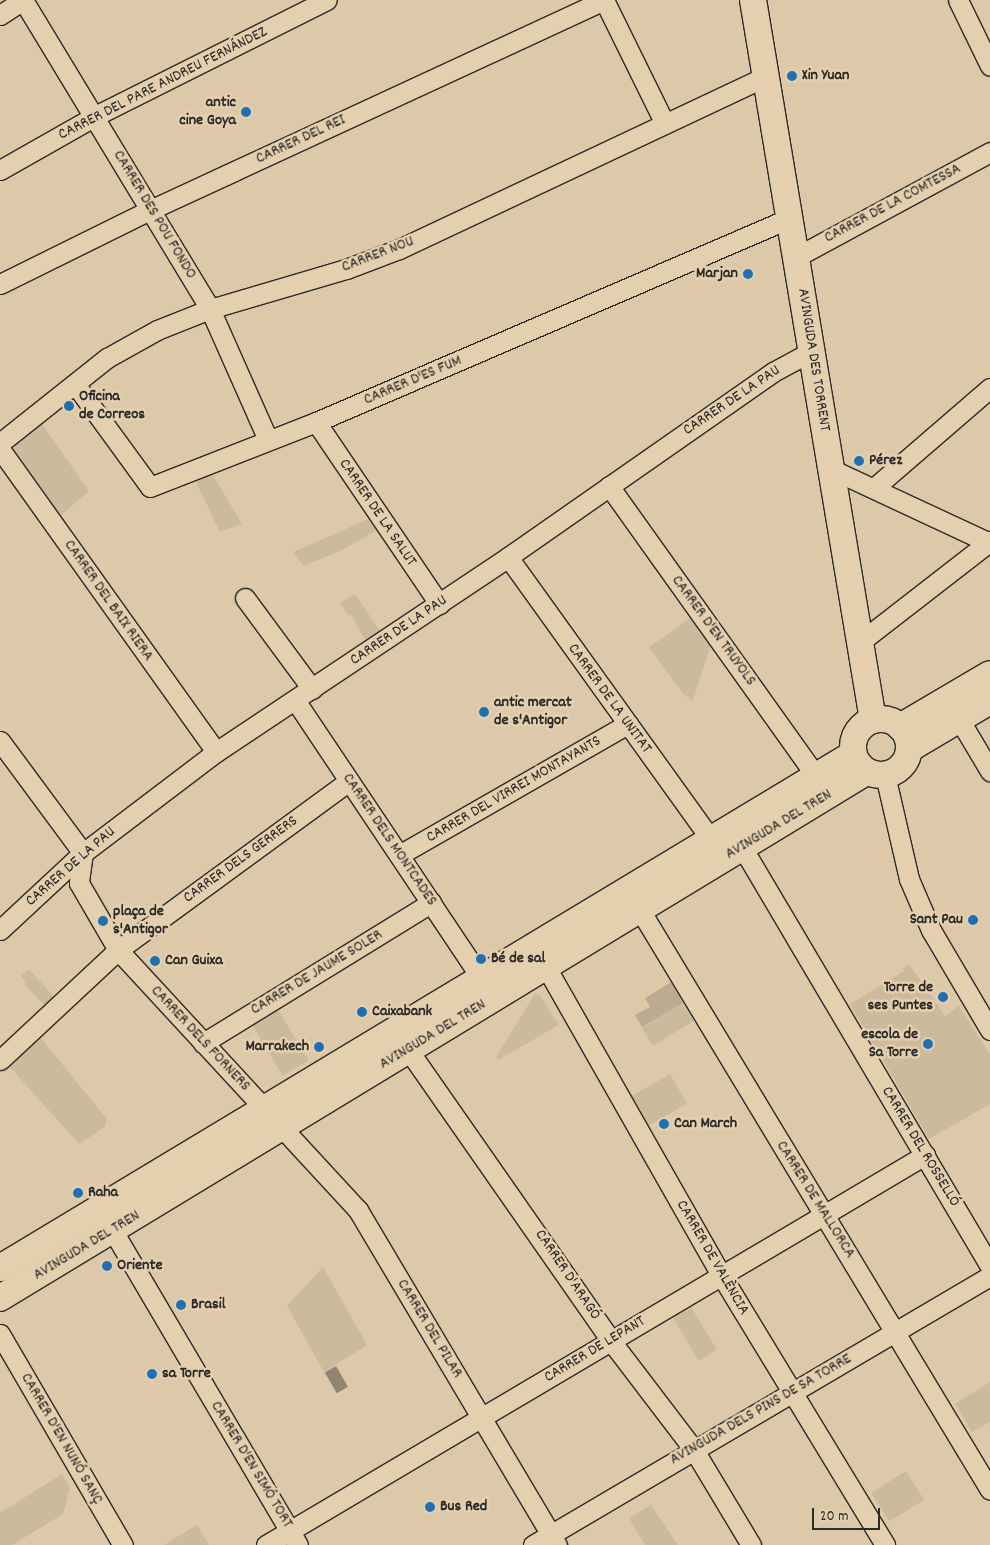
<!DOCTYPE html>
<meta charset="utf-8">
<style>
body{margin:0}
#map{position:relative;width:990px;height:1545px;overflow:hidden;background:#ddc8a9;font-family:Dekko,sans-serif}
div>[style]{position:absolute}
.built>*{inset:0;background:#ccba9d;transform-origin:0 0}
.green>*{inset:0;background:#bcab92}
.water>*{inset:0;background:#918674;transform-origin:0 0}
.roads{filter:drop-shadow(1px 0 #2b2b2b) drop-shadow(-1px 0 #2b2b2b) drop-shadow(0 1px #2b2b2b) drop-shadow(0 -1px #2b2b2b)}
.street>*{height:19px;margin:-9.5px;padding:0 9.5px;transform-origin:9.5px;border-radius:9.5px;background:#e4cfae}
.secondary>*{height:26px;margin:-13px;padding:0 13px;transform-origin:13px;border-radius:13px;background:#e4cfae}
.secondary>.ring{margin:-13px;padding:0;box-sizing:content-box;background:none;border:26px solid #e4cfae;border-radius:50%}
.dots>*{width:14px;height:14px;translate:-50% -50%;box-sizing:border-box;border:2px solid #e4cfae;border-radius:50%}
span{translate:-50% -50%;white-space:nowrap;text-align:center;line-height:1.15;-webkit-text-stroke:5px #e4cfae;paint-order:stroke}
.poi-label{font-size:16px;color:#2b2b2b;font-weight:700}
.left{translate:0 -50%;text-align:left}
.right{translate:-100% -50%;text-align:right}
.street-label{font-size:16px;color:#2b2b2b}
.scale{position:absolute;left:812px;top:1508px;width:68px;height:22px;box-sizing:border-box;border:2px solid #2b2b2b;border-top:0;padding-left:6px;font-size:15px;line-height:18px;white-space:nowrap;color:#2b2b2b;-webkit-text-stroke:4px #e4cfae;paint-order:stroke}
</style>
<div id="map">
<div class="built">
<div style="clip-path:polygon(40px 421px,89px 491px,58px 518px,12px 453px,13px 444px)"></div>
<div style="clip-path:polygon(211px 472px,242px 524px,220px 532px,194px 478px)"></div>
<div style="clip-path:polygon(371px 518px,379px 529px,342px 550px,304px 566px,293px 552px)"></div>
<div style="clip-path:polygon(355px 594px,380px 631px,365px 640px,351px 614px,348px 616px,340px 603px)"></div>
<div style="clip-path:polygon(692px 617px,711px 644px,693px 701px,683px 694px,649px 647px)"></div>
<div style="clip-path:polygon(909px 964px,945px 1016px,959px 1006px,990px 1055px,990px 1104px,929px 1139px,850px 1004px,904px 971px,903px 968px)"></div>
<div style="clip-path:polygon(29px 969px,55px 998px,46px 1007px,24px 984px,26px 981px,21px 976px)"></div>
<div style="clip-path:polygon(535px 994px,540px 996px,559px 1025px,498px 1060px,496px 1057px)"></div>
<div style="left:683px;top:1003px;width:21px;height:48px;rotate:59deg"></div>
<div style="left:277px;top:1008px;width:61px;height:30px;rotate:59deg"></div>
<div style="clip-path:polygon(39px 1036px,107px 1119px,105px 1127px,79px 1144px,8px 1065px)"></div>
<div style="left:670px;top:1074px;width:34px;height:48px;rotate:60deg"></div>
<div style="clip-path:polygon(323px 1267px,367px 1345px,324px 1372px,287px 1306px)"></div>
<div style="left:691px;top:1307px;width:50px;height:21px;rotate:59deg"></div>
<div style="clip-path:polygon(990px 1382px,990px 1422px,972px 1432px,955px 1404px)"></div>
<div style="left:906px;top:1471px;width:34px;height:41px;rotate:58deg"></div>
<div style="clip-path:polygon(62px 1474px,70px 1488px,63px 1514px,12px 1545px,0 1545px,0 1513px)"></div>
<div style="clip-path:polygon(651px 1505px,665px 1526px,678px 1545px,645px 1545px,629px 1518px)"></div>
<div style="clip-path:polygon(197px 1525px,209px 1545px,164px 1545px,172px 1540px)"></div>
</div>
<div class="green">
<div style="clip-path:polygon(671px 982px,683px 1003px,642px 1027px,635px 1015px,650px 1007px,645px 998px)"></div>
</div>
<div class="water">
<div style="left:336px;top:1366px;width:24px;height:13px;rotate:60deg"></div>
</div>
<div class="roads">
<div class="street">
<div style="left:23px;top:0;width:361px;rotate:58.8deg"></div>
<div style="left:210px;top:309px;width:143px;rotate:66.1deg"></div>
<div style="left:958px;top:0;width:73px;rotate:64.1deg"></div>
<div style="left:0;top:15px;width:27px;rotate:-33deg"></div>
<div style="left:0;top:170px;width:109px;rotate:-29.6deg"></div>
<div style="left:95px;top:116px;width:259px;rotate:-26.6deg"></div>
<div style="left:796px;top:257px;width:221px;rotate:-28.4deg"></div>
<div style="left:0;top:284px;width:167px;rotate:-26.3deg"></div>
<div style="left:150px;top:210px;width:500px;rotate:-24.82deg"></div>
<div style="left:604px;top:0;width:138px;rotate:63.8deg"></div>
<div style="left:75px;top:384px;width:127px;rotate:53.9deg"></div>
<div style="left:150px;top:487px;width:178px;rotate:-21.4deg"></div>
<div style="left:316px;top:422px;width:516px;rotate:-23.29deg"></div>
<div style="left:316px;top:422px;width:220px;rotate:55.9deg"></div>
<div style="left:0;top:443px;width:137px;rotate:-38.5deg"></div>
<div style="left:107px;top:358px;width:57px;rotate:-29.2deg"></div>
<div style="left:157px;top:330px;width:57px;rotate:-21.6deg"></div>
<div style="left:210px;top:309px;width:142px;rotate:-16.4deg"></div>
<div style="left:346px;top:269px;width:57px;rotate:-20.7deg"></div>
<div style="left:399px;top:249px;width:407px;rotate:-25.2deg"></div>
<div style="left:0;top:449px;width:372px;rotate:54.5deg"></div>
<div style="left:831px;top:469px;width:175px;rotate:25deg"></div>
<div style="left:609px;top:486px;width:356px;rotate:54.5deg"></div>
<div style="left:874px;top:488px;width:153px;rotate:-40.8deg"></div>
<div style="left:508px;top:557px;width:348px;rotate:54.3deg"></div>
<div style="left:245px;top:598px;width:113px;rotate:53.6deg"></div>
<div style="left:860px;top:642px;width:165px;rotate:-37.8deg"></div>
<div style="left:295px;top:700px;width:336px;rotate:56.2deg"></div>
<div style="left:959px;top:719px;width:61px;rotate:59.2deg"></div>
<div style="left:0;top:741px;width:139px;rotate:53.5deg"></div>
<div style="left:83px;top:853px;width:30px;rotate:98deg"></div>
<div style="left:79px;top:883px;width:78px;rotate:59.8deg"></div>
<div style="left:118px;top:950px;width:354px;rotate:47.3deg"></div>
<div style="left:358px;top:1210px;width:390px;rotate:59.3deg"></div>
<div style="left:885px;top:775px;width:107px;rotate:77deg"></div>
<div style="left:909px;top:879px;width:56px;rotate:66.7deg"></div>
<div style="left:931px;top:930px;width:116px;rotate:59.5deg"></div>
<div style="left:742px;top:847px;width:487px;rotate:59.4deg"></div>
<div style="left:399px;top:855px;width:264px;rotate:-29.8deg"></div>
<div style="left:640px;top:910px;width:677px;rotate:58.89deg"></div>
<div style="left:0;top:930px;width:113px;rotate:-42.9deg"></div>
<div style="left:83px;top:853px;width:167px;rotate:-37.2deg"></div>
<div style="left:216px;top:752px;width:351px;rotate:-33.7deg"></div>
<div style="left:508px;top:557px;width:323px;rotate:-34.9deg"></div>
<div style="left:773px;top:372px;width:44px;rotate:-28.3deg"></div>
<div style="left:546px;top:967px;width:354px;rotate:60.4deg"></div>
<div style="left:721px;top:1275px;width:316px;rotate:58.7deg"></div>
<div style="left:402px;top:1041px;width:366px;rotate:55.1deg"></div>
<div style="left:611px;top:1341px;width:137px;rotate:52.7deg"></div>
<div style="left:694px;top:1450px;width:111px;rotate:59deg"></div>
<div style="left:203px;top:1043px;width:268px;rotate:-31.6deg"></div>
<div style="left:0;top:1060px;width:161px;rotate:-43deg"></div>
<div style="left:118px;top:950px;width:286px;rotate:-36.2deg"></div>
<div style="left:113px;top:1231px;width:364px;rotate:59.5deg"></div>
<div style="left:0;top:1334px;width:244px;rotate:59.8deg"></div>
<div style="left:266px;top:1545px;width:766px;rotate:-30.62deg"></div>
<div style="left:533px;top:1545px;width:530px;rotate:-30.48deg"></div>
</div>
<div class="secondary">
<div style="left:753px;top:0;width:730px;rotate:80.54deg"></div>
<div class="ring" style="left:853px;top:719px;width:30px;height:30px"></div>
<div style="left:900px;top:727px;width:104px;rotate:-30.5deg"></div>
<div style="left:909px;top:749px;width:94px;rotate:-30.7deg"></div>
<div style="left:0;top:1268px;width:996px;rotate:-31.07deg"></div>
<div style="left:0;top:1298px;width:1013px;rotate:-31.27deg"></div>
</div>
</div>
<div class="dots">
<div style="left:792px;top:76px;background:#1f6fb2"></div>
<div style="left:246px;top:112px;background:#1f6fb2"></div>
<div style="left:748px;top:274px;background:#1f6fb2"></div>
<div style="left:69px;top:406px;background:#1f6fb2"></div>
<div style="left:859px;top:461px;background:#1f6fb2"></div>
<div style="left:484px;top:712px;background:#1f6fb2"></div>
<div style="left:973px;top:920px;background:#1f6fb2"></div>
<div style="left:103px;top:921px;background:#1f6fb2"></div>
<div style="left:481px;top:959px;background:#1f6fb2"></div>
<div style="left:155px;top:961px;background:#1f6fb2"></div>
<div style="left:943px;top:997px;background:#1f6fb2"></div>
<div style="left:362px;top:1012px;background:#1f6fb2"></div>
<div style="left:928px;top:1044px;background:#1f6fb2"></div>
<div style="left:319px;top:1047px;background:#1f6fb2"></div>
<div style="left:664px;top:1124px;background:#1f6fb2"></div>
<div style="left:78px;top:1193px;background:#1f6fb2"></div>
<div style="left:107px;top:1266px;background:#1f6fb2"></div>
<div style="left:181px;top:1305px;background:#1f6fb2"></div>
<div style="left:152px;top:1374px;background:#1f6fb2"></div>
<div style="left:430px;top:1507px;background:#1f6fb2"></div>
</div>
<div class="poi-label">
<span class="left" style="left:802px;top:76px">Xin Yuan</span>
<span class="right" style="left:236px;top:112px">antic<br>cine Goya</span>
<span class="right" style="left:738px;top:274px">Marjan</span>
<span class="left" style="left:79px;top:406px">Oficina<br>de Correos</span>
<span class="left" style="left:869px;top:461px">Pérez</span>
<span class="left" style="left:494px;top:712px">antic mercat<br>de s'Antigor</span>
<span class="left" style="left:113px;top:921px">plaça de<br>s'Antigor</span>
<span class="right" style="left:963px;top:920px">Sant Pau</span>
<span class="left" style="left:491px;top:959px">Bé de sal</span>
<span class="left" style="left:165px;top:961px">Can Guixa</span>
<span class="right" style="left:933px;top:997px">Torre de<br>ses Puntes</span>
<span class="left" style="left:372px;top:1012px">Caixabank</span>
<span class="right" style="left:918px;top:1044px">escola de<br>Sa Torre</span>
<span class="right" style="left:309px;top:1047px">Marrakech</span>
<span class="left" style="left:674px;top:1124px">Can March</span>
<span class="left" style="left:88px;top:1193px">Raha</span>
<span class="left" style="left:117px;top:1266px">Oriente</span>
<span class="left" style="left:191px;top:1305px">Brasil</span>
<span class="left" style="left:162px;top:1374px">sa Torre</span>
<span class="left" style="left:440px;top:1507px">Bus Red</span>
</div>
<div class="street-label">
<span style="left:163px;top:84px;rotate:-27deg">CARRER DEL PARE ANDREU FERNÁNDEZ</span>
<span style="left:301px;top:140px;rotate:-25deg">CARRER DEL REI</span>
<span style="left:893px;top:204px;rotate:-28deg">CARRER DE LA COMTESSA</span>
<span style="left:154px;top:215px;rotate:59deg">CARRER DES POU FONDO</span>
<span style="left:378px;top:255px;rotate:-21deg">CARRER NOU</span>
<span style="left:813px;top:360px;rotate:81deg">AVINGUDA DES TORRENT</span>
<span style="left:413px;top:381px;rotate:-23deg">CARRER D'ES FUM</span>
<span style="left:732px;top:401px;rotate:-34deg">CARRER DE LA PAU</span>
<span style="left:377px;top:513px;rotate:56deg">CARRER DE LA SALUT</span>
<span style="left:108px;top:601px;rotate:55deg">CARRER DEL BAIX RIERA</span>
<span style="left:399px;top:631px;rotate:-34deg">CARRER DE LA PAU</span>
<span style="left:713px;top:631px;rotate:54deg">CARRER D'EN TRUYOLS</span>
<span style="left:609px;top:699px;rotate:54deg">CARRER DE LA UNITAT</span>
<span style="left:514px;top:790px;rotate:-30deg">CARRER DEL VIRREI MONTAYANTS</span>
<span style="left:779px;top:825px;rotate:-31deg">AVINGUDA DEL TREN</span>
<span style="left:389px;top:840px;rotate:56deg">CARRER DELS MONTCADES</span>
<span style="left:241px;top:860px;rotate:-36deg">CARRER DELS GERRERS</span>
<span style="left:71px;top:867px;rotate:-41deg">CARRER DE LA PAU</span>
<span style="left:317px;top:973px;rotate:-31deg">CARRER DE JAUME SOLER</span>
<span style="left:433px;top:1035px;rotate:-31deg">AVINGUDA DEL TREN</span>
<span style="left:200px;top:1039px;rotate:47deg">CARRER DELS FORNERS</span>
<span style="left:920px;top:1147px;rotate:59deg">CARRER DEL ROSSELLÓ</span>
<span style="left:815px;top:1200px;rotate:58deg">CARRER DE MALLORCA</span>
<span style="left:87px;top:1246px;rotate:-31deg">AVINGUDA DEL TREN</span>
<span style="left:712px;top:1258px;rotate:60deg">CARRER DE VALÈNCIA</span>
<span style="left:567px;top:1275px;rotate:56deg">CARRER D'ARAGÓ</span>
<span style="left:429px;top:1329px;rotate:59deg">CARRER DEL PILAR</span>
<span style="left:595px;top:1350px;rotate:-31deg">CARRER DE LEPANT</span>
<span style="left:761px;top:1410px;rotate:-30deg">AVINGUDA DELS PINS DE SA TORRE</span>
<span style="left:61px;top:1439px;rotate:60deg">CARRER D'EN NUNÓ SANÇ</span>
<span style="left:251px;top:1465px;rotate:59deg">CARRER D'EN SIMÓ TORT</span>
</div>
<div class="scale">20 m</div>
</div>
